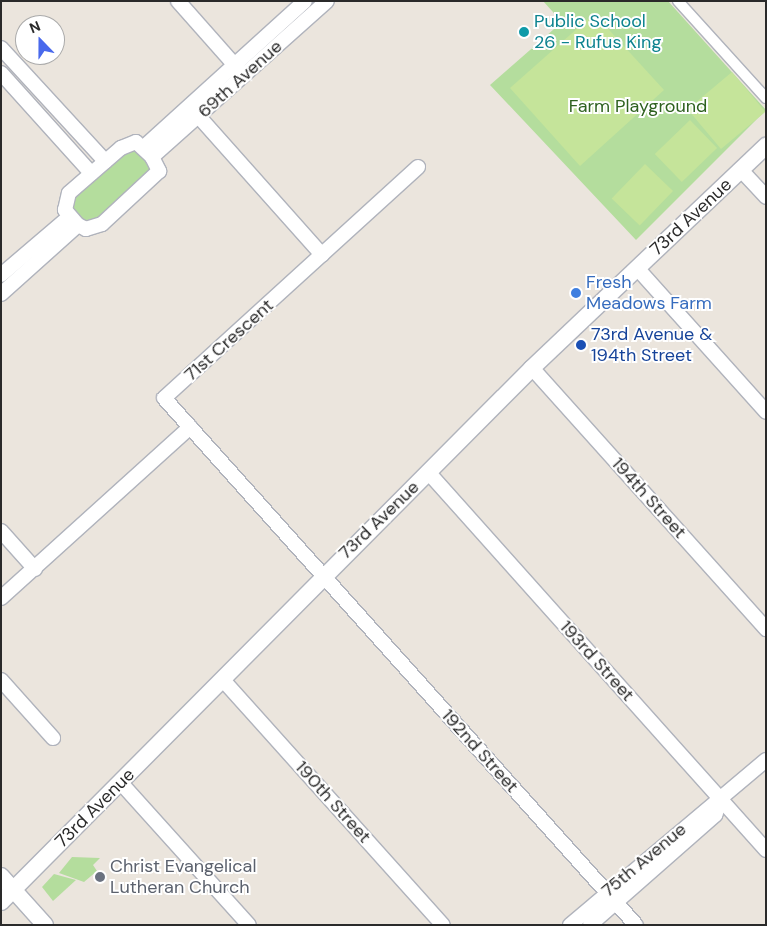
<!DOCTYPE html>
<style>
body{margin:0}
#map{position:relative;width:767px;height:926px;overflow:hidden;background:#ebe5dd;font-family:"DM Sans",sans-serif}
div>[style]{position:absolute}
.green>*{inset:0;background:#b4dd9d}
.pitch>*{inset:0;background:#c5e49a;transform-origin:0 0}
.roads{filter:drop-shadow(1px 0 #b0b3bc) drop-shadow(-1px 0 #b0b3bc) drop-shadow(0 1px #b0b3bc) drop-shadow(0 -1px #b0b3bc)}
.pedestrian>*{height:10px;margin:-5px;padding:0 5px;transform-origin:5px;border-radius:5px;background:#fff}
.minor>*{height:14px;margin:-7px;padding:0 7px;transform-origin:7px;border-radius:7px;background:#fff}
.tertiary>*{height:16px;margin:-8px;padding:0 8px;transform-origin:8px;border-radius:8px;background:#fff}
.dots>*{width:14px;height:14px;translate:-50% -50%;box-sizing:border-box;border:2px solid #fff;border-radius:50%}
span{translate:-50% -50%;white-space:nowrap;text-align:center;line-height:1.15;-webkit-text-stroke:4px #fff;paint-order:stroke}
.culture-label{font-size:18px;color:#0d838f}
.left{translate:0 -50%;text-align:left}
.street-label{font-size:18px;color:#2a2a2a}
.park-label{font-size:18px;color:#2e611f}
.shop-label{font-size:18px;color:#366cbe}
.transit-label{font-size:18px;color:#164399}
.worship-label{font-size:18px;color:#5b616d}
.frame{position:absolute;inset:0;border:2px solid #2a2a2a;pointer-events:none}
.north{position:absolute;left:15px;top:15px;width:50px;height:50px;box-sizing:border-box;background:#fff;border:1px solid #aaa;border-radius:50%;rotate:338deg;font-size:14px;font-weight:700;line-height:20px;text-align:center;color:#2a2a2a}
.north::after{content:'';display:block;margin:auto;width:18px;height:22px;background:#4969ec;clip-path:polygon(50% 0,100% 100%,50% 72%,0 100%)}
</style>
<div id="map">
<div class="green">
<div style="clip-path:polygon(543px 1px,668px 1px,766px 110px,636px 240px,490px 85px,562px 22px)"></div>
<div style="clip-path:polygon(139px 150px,150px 170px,95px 220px,83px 221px,73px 209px,73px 197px,125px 151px)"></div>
<div style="clip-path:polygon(72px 857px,100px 858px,93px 865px,97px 871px,84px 882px,59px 873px)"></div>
<div style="clip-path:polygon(54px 874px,76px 880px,53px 901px,42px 887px)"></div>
</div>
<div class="pitch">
<div style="clip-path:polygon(588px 19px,600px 20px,664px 90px,580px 166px,510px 88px)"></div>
<div style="left:732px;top:72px;width:52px;height:58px;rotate:50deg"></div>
<div style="left:690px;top:120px;width:39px;height:49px;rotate:46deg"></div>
<div style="left:645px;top:164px;width:39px;height:48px;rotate:44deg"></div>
</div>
<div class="roads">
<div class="pedestrian">
<div style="left:678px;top:1px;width:131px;rotate:47.8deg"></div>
</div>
<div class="minor">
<div style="left:178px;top:1px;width:94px;rotate:48.5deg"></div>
<div style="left:1px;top:48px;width:154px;rotate:47.4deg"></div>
<div style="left:1px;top:73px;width:135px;rotate:48deg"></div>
<div style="left:193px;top:110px;width:194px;rotate:48.3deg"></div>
<div style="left:136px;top:142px;width:22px;rotate:43deg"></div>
<div style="left:152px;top:157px;width:16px;rotate:63deg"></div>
<div style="left:159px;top:171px;width:78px;rotate:137.1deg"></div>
<div style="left:102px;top:224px;width:17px;rotate:163deg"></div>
<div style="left:86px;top:229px;width:9px;rotate:-153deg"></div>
<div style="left:78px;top:225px;width:20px;rotate:-131deg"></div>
<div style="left:65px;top:210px;width:17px;rotate:-77deg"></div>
<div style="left:69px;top:193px;width:69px;rotate:-40.9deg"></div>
<div style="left:121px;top:148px;width:16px;rotate:-22deg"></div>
<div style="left:144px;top:147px;width:217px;rotate:-42.2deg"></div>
<div style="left:152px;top:157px;width:234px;rotate:-41.7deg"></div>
<div style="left:418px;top:167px;width:343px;rotate:137.7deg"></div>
<div style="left:164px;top:398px;width:707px;rotate:48.15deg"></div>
<div style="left:741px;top:170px;width:37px;rotate:47deg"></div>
<div style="left:637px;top:268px;width:193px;rotate:48.1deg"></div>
<div style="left:1px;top:275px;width:89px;rotate:-40.5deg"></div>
<div style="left:1px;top:294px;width:103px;rotate:-41.9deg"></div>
<div style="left:532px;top:368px;width:351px;rotate:48.1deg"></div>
<div style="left:428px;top:472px;width:507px;rotate:48.2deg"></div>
<div style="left:1px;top:531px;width:51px;rotate:48.2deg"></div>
<div style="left:1px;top:598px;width:255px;rotate:-42.1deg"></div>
<div style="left:1px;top:680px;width:78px;rotate:48.1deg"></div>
<div style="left:223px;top:680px;width:329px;rotate:48.1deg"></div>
<div style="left:121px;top:783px;width:191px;rotate:48deg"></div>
<div style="left:570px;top:925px;width:256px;rotate:-40.1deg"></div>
<div style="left:590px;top:925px;width:167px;rotate:-41.3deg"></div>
<div style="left:715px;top:815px;width:16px;rotate:-68deg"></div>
</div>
<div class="tertiary">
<div style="left:1px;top:876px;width:66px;rotate:48.1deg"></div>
<div style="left:1px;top:902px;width:753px;rotate:-45.16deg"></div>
<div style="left:532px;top:368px;width:323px;rotate:-43.5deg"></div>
</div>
</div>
<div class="dots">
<div style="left:524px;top:32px;background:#0f9aa8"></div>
<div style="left:576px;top:293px;background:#3f7fe0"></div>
<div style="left:581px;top:345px;background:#1a4fb4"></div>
<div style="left:100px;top:877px;background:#6b7280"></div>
</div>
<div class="culture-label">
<span class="left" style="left:534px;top:32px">Public School<br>26 - Rufus King</span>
</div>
<div class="street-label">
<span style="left:240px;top:79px;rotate:-42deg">69th Avenue</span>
<span style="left:691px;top:217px;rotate:-43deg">73rd Avenue</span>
<span style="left:229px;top:340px;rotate:-42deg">71st Crescent</span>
<span style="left:649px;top:498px;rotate:48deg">194th Street</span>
<span style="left:379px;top:520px;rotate:-44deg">73rd Avenue</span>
<span style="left:597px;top:661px;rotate:48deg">193rd Street</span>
<span style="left:480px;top:751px;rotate:48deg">192nd Street</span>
<span style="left:333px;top:802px;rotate:48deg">190th Street</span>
<span style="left:95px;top:808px;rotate:-45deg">73rd Avenue</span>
<span style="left:644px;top:860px;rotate:-40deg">75th Avenue</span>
</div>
<div class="park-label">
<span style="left:638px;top:106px">Farm Playground</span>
</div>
<div class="shop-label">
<span class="left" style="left:586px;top:293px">Fresh<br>Meadows Farm</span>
</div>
<div class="transit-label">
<span class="left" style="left:591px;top:345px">73rd Avenue &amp;<br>194th Street</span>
</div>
<div class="worship-label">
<span class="left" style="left:110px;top:877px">Christ Evangelical<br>Lutheran Church</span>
</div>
<div class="frame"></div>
<div class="north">N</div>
</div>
